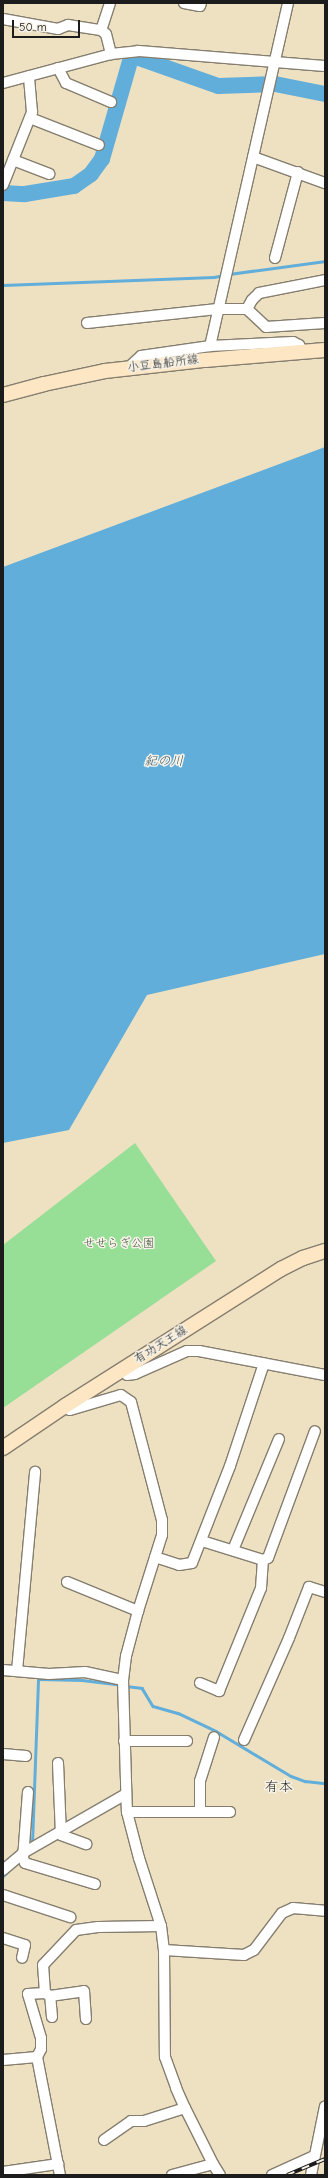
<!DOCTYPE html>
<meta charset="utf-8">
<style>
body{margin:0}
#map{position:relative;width:328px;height:2178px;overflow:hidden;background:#eee1c2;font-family:"Comic Neue","Klee One",sans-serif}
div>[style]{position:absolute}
.green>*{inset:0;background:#97de97}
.water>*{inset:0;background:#62aedb}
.stream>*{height:2.5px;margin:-1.25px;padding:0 1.25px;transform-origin:1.25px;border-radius:1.25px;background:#62aedb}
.river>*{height:16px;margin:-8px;padding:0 8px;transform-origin:8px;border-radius:8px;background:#62aedb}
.roads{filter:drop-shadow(1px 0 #857e6f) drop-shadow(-1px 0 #857e6f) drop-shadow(0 1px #857e6f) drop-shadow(0 -1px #857e6f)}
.street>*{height:10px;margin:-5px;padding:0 5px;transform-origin:5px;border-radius:5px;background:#fff}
.secondary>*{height:14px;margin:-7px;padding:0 7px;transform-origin:7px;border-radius:7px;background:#fce6c4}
.rail>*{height:4px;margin-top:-2px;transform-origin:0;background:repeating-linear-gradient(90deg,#f7f3e8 0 8px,#1c1c1c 0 16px);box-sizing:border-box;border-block:1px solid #1c1c1c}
span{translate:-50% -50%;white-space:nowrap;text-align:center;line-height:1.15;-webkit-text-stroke:3px #f7f3e8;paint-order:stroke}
.street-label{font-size:12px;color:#1c1c1c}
.park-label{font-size:12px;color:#415641}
.water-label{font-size:13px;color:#385668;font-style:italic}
.quarter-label{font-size:14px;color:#1c1c1c}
.frame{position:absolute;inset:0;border:4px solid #1c1c1c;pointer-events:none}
.scale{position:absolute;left:12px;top:20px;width:68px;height:18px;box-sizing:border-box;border:2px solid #1c1c1c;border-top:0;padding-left:5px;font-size:12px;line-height:14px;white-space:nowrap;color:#1c1c1c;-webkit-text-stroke:3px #f7f3e8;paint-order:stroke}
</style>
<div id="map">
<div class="green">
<div style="clip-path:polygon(135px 1143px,216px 1261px,3px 1408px,3px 1245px)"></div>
</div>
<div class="water">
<div style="clip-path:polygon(325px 447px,325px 954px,147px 995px,69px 1130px,3px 1143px,3px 567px)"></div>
</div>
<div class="stream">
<div style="left:229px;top:274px;width:97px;rotate:-7.7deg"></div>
<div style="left:3px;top:285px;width:211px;rotate:-2.2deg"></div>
<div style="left:214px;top:277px;width:10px;rotate:-11deg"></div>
<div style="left:126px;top:1686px;width:16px;rotate:7deg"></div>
<div style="left:142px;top:1688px;width:21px;rotate:59deg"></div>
<div style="left:153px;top:1706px;width:26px;rotate:16deg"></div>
<div style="left:178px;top:1713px;width:42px;rotate:25.3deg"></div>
<div style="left:216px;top:1731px;width:87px;rotate:31deg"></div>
<div style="left:291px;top:1776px;width:15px;rotate:20deg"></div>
<div style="left:305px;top:1781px;width:20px;rotate:6deg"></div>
<div style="left:32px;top:1844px;width:165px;rotate:-87.9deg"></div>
<div style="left:38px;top:1679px;width:44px;rotate:1.3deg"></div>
<div style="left:82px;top:1680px;width:39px;rotate:7deg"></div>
<div style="left:3px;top:1876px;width:6px;rotate:-45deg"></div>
</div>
<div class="river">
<div style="left:3px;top:193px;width:22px;rotate:3deg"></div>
<div style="left:25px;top:194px;width:50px;rotate:-9.3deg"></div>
<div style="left:74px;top:186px;width:21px;rotate:-35deg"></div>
<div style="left:91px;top:174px;width:19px;rotate:-54deg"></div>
<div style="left:102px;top:159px;width:105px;rotate:-74deg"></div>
<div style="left:131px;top:58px;width:8px"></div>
<div style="left:139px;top:58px;width:84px;rotate:19.5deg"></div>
<div style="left:218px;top:86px;width:57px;rotate:-2deg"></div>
<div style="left:275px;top:84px;width:51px;rotate:11.3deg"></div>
</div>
<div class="roads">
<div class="street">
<div style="left:110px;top:3px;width:28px;rotate:108deg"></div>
<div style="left:101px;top:30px;width:6px;rotate:39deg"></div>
<div style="left:106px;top:34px;width:21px;rotate:76deg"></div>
<div style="left:184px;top:3px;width:16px;rotate:11deg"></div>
<div style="left:200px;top:6px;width:3px;rotate:-72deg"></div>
<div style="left:288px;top:3px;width:352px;rotate:102.8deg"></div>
<div style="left:210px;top:346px;width:83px;rotate:-2.8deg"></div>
<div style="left:293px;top:342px;width:7px;rotate:27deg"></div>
<div style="left:299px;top:345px;width:8px;rotate:60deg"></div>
<div style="left:3px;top:19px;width:56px;rotate:10.3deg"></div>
<div style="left:58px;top:29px;width:11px;rotate:-22deg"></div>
<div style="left:68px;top:25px;width:33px;rotate:9deg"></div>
<div style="left:58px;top:68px;width:17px;rotate:62deg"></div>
<div style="left:66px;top:83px;width:49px;rotate:22.9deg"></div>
<div style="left:3px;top:83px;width:112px;rotate:-15deg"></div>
<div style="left:111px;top:54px;width:27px;rotate:-6deg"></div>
<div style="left:138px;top:51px;width:188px;rotate:4.6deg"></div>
<div style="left:30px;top:118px;width:74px;rotate:21.4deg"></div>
<div style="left:253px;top:157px;width:77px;rotate:19.9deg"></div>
<div style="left:13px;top:160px;width:39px;rotate:21deg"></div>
<div style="left:3px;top:185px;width:79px;rotate:-68.3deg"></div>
<div style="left:32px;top:112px;width:36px;rotate:-95deg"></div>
<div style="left:275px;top:258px;width:89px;rotate:-75deg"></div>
<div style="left:247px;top:309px;width:10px;rotate:-61deg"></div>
<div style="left:252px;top:300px;width:10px;rotate:-45deg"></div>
<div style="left:259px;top:293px;width:67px;rotate:-11.1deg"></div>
<div style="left:87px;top:323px;width:131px;rotate:-6.1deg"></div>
<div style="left:217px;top:309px;width:30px"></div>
<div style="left:247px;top:309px;width:26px;rotate:43deg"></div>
<div style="left:266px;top:327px;width:59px;rotate:-3.9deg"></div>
<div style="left:127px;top:369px;width:19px;rotate:-43deg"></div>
<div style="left:141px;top:356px;width:70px;rotate:-8.2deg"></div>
<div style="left:127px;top:1375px;width:8px;rotate:-7deg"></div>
<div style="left:135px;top:1374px;width:57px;rotate:-23.9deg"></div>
<div style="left:187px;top:1351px;width:12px"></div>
<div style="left:199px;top:1351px;width:128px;rotate:10.8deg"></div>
<div style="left:65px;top:1406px;width:6px;rotate:39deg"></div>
<div style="left:70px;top:1410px;width:53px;rotate:-16.4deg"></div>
<div style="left:121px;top:1395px;width:12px;rotate:35deg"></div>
<div style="left:131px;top:1402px;width:122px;rotate:75.3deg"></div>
<div style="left:162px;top:1520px;width:15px;rotate:90deg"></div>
<div style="left:162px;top:1535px;width:80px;rotate:107.5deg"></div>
<div style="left:138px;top:1611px;width:47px;rotate:104.9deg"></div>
<div style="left:126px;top:1656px;width:24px;rotate:97deg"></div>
<div style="left:123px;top:1680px;width:132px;rotate:88.3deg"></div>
<div style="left:127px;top:1812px;width:48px;rotate:75.4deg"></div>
<div style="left:139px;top:1858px;width:71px;rotate:72.1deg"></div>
<div style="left:161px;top:1926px;width:24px;rotate:83deg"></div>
<div style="left:164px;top:1950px;width:107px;rotate:89.5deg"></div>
<div style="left:165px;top:2057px;width:33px;rotate:70deg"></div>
<div style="left:176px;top:2088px;width:22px;rotate:66deg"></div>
<div style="left:185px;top:2108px;width:63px;rotate:63.4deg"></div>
<div style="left:213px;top:2164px;width:13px;rotate:58deg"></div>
<div style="left:202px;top:1541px;width:64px;rotate:17.3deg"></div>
<div style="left:263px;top:1560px;width:5px;rotate:-22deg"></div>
<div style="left:268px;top:1558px;width:135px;rotate:-69.7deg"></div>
<div style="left:233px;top:1550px;width:120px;rotate:-67.5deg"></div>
<div style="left:155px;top:1557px;width:25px;rotate:18deg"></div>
<div style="left:179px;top:1565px;width:13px;rotate:-9deg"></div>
<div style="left:192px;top:1563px;width:104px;rotate:-68.6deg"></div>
<div style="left:230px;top:1466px;width:108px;rotate:-71.7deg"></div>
<div style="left:67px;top:1582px;width:77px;rotate:22.2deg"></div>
<div style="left:3px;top:1670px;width:46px;rotate:5deg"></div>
<div style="left:49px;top:1674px;width:36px;rotate:-3deg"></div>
<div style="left:85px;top:1672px;width:39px;rotate:12deg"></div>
<div style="left:17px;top:1671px;width:200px;rotate:-84.8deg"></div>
<div style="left:200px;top:1683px;width:21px;rotate:23deg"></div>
<div style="left:219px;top:1691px;width:111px;rotate:-67.8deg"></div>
<div style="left:261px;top:1588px;width:28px;rotate:-86deg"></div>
<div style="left:244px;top:1740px;width:111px;rotate:-66.2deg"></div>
<div style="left:289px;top:1638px;width:55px;rotate:-68.6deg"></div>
<div style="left:309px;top:1587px;width:17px;rotate:17deg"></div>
<div style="left:124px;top:1741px;width:63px"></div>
<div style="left:3px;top:1754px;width:23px;rotate:5deg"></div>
<div style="left:58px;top:1763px;width:72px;rotate:87.6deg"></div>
<div style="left:61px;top:1835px;width:27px;rotate:20deg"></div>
<div style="left:28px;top:1792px;width:66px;rotate:94.3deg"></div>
<div style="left:23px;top:1858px;width:5px;rotate:68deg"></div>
<div style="left:25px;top:1863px;width:73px;rotate:16.7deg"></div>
<div style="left:127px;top:1812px;width:103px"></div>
<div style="left:200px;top:1812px;width:31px;rotate:-90deg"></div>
<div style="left:200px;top:1781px;width:46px;rotate:-72.3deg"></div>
<div style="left:3px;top:1870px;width:26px;rotate:-40deg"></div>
<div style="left:23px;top:1853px;width:119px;rotate:-29.8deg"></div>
<div style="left:3px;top:1895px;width:71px;rotate:18.2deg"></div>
<div style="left:3px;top:1938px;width:23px;rotate:18deg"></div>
<div style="left:25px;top:1945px;width:13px;rotate:103deg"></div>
<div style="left:164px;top:1950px;width:80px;rotate:3.6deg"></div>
<div style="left:244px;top:1955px;width:11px;rotate:-27deg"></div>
<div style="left:254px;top:1950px;width:46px;rotate:-52.9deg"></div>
<div style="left:282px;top:1913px;width:12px;rotate:-24deg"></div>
<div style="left:293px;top:1908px;width:32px;rotate:5deg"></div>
<div style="left:50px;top:1996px;width:34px;rotate:-8deg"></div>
<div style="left:84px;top:1991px;width:28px;rotate:86deg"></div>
<div style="left:52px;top:2017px;width:21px;rotate:-95deg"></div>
<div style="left:50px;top:1996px;width:6px;rotate:-149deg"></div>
<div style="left:45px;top:1993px;width:28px;rotate:-94deg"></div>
<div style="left:43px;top:1965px;width:48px;rotate:-46.7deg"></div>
<div style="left:76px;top:1930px;width:22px;rotate:-8deg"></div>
<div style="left:98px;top:1927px;width:63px;rotate:-0.9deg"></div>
<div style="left:37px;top:2057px;width:9px;rotate:-63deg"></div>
<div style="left:41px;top:2049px;width:11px;rotate:-90deg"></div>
<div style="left:41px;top:2038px;width:46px;rotate:-106.5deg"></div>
<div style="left:28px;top:1994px;width:17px;rotate:-3deg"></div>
<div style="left:3px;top:2060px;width:34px;rotate:-5deg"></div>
<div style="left:37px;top:2057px;width:120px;rotate:79deg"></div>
<div style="left:104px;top:2140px;width:33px;rotate:-35deg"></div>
<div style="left:131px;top:2121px;width:13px"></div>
<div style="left:144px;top:2121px;width:43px;rotate:-17.6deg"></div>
<div style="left:3px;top:2172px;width:56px;rotate:-8.3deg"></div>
<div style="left:172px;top:2175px;width:42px;rotate:-15deg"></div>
<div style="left:272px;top:2175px;width:46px;rotate:-24.3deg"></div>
<div style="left:311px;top:2175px;width:70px;rotate:-78.5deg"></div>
</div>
<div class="secondary">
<div style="left:3px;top:395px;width:42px;rotate:-15deg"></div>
<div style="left:44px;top:384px;width:62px;rotate:-12deg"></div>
<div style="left:105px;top:371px;width:101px;rotate:-6.3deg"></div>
<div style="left:205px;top:360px;width:120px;rotate:-4.8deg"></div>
<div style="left:3px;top:1448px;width:75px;rotate:-34.1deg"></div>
<div style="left:65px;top:1406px;width:256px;rotate:-32.4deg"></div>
<div style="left:281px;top:1269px;width:25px;rotate:-27deg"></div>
<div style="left:303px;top:1258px;width:23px;rotate:-18deg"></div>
</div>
</div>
<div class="rail">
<div style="left:287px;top:2175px;width:41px;rotate:-22.8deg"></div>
</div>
<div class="street-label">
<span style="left:163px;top:364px;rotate:-7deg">小豆島船所線</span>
<span style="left:161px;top:1345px;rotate:-32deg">有功天王線</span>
</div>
<div class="park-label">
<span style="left:119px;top:1244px">せせらぎ公園</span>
</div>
<div class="water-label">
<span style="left:164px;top:761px">紀の川</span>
</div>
<div class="quarter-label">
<span style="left:279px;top:1787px">有本</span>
</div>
<div class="frame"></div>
<div class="scale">50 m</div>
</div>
